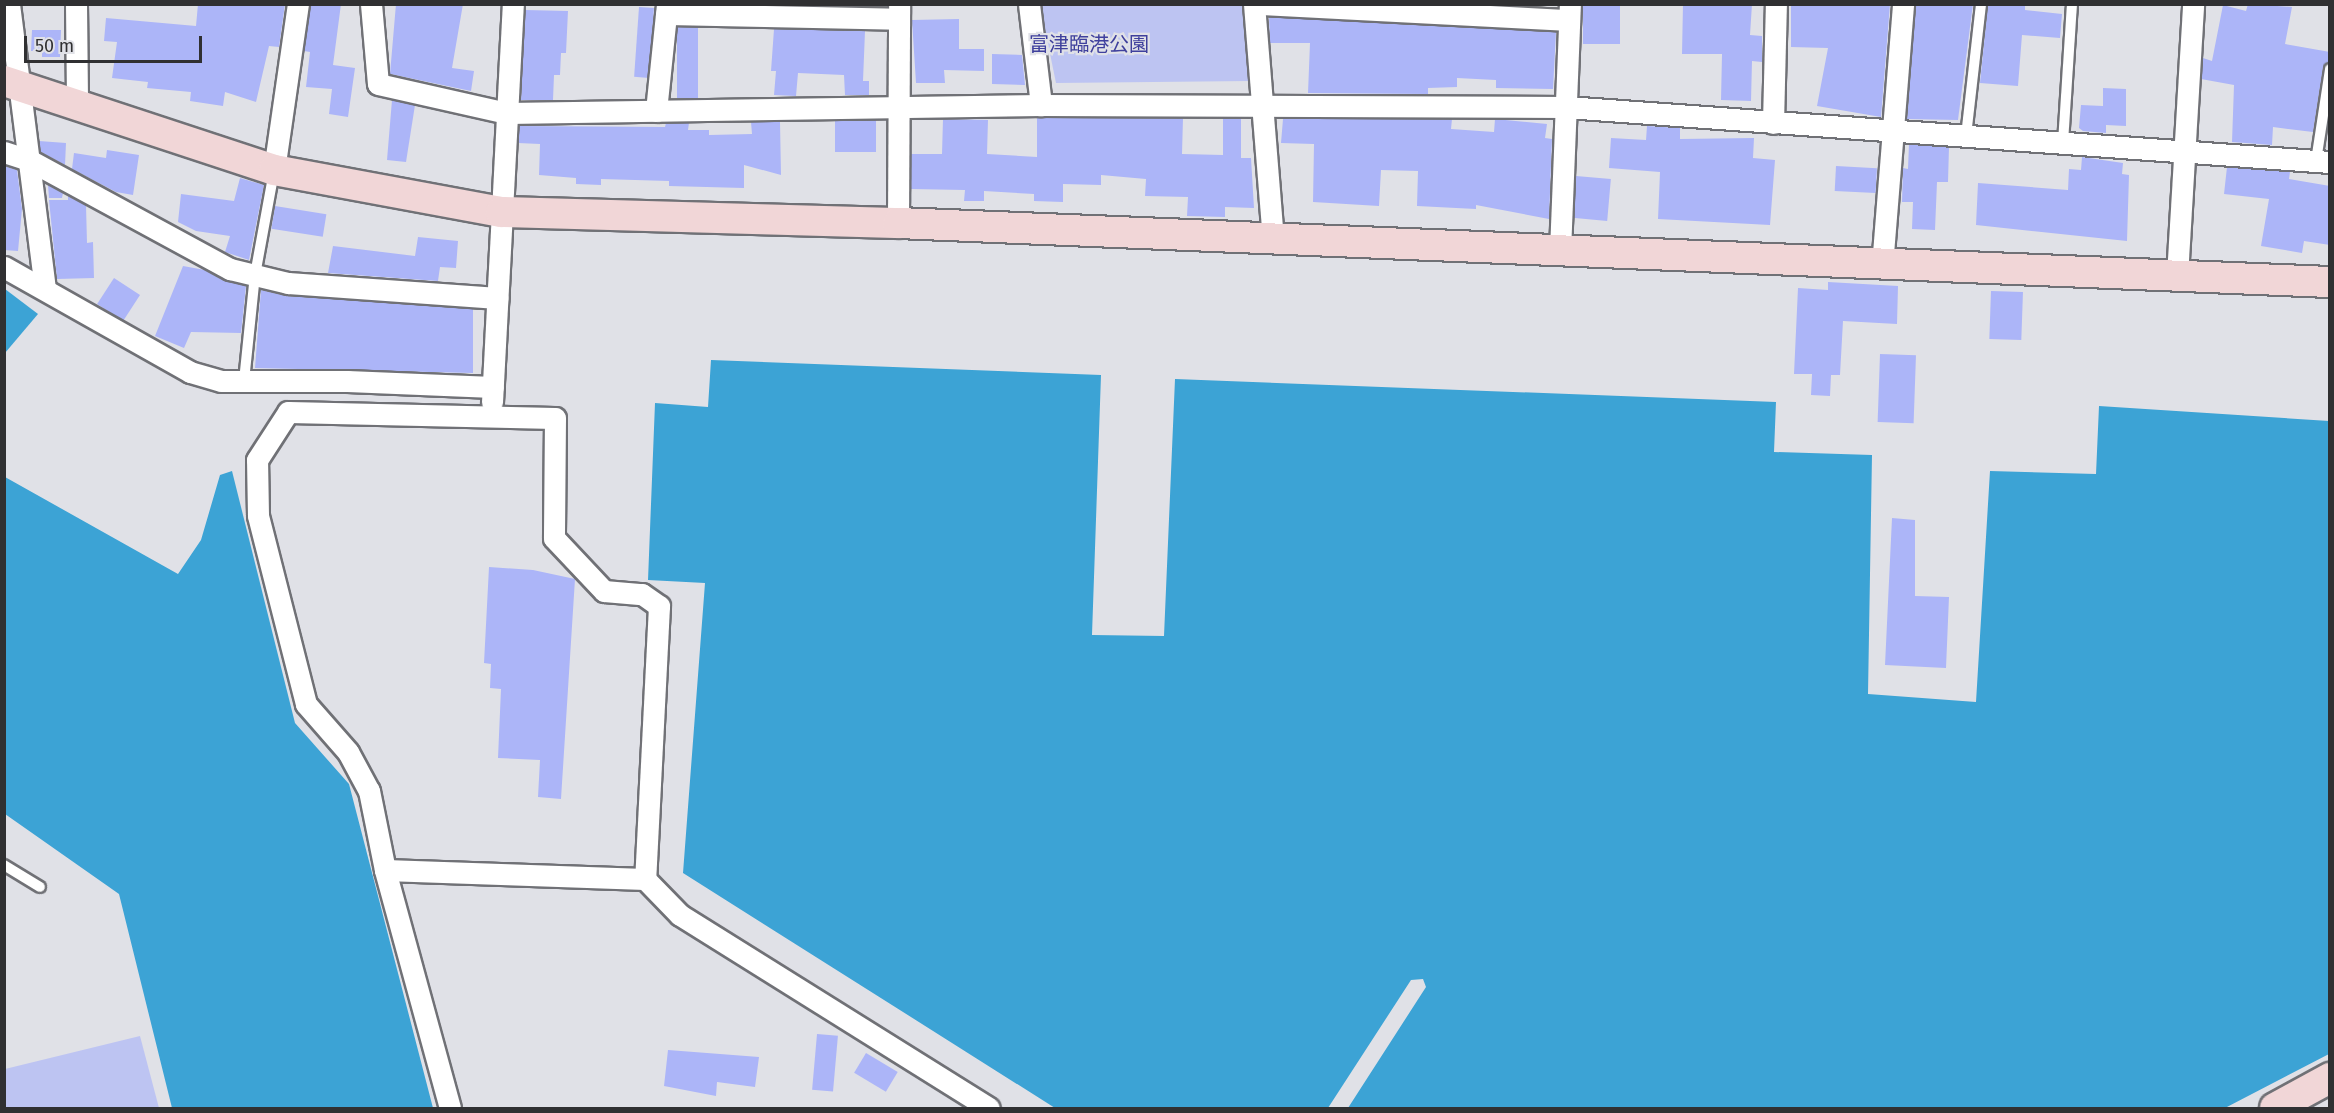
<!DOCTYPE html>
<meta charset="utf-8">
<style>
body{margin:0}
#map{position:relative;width:2334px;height:1113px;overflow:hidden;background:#e0e1e7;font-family:"Fira Sans","Noto Sans JP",sans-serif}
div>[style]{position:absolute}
.green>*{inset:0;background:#bdc4f2}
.water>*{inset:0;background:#3ca3d5}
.building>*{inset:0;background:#acb5f8;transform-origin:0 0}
.roads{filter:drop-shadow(2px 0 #707176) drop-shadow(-2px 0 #707176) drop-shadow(0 2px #707176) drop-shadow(0 -2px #707176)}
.lane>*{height:10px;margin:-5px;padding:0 5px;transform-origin:5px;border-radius:5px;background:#fff}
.street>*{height:21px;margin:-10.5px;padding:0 10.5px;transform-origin:10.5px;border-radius:10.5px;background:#fff}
.secondary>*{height:30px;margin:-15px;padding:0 15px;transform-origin:15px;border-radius:15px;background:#f1d6d7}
span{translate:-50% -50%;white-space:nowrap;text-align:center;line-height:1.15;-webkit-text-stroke:4.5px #e0e1e7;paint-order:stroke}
.park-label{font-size:20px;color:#3f409d}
.frame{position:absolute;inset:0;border:6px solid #303032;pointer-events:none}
.scale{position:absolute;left:24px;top:36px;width:178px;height:27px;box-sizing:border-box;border:3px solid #303032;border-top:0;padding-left:8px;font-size:18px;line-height:21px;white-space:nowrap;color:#303032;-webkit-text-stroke:4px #e0e1e7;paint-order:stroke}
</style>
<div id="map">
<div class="green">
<div style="clip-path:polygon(1040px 5px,1243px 5px,1256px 74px,1250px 81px,1056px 83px)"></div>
<div style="clip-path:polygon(140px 1036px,159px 1108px,5px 1108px,5px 1069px)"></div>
</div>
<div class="water">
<div style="clip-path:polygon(5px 289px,38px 314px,5px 353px)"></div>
<div style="clip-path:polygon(711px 360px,1101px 375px,1092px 635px,1164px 636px,1175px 379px,1776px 402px,1774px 452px,1872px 455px,1868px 694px,1976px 702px,1990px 471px,2096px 474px,2099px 406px,2329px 421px,2329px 1054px,2225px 1108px,1348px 1108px,1426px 987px,1423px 979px,1411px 980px,1328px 1108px,1055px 1108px,683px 873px,705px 583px,648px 580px,655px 403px,708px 407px)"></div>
<div style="clip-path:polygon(232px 471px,295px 723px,349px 784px,433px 1108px,172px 1108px,119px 894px,5px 814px,5px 477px,178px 574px,201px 540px,220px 475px)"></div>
</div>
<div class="building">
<div style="clip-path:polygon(198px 4px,285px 4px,279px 47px,269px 46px,256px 102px,225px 92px,223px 106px,190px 101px,191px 92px,147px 88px,148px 82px,112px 78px,117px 42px,104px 41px,106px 18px,196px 26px)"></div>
<div style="clip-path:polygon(311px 4px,341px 4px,333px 65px,355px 68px,348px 117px,329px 114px,332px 89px,306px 87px,310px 52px,304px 51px)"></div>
<div style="clip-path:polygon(396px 4px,463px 4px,452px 68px,474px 71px,471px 91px,390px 74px)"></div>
<div style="left:1583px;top:4px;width:37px;height:40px"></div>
<div style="clip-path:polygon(1683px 4px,1752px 4px,1750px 35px,1762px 36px,1762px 62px,1752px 61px,1751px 101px,1721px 100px,1722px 54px,1682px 54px)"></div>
<div style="clip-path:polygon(1791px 4px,1890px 4px,1881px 117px,1817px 106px,1828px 48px,1791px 47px)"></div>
<div style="clip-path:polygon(1916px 4px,1973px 4px,1958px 120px,1907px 119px)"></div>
<div style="clip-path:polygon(1988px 4px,2025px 4px,2025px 10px,2062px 14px,2060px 38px,2022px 35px,2018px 86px,1980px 83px)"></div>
<div style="clip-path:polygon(2248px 4px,2292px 7px,2285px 44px,2330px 52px,2330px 62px,2323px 68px,2313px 132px,2273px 127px,2272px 145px,2232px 142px,2234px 85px,2201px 79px,2203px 58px,2212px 61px,2223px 5px,2246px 11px)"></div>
<div style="left:639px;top:7px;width:15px;height:70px;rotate:4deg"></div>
<div style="clip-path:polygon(525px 10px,568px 11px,566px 53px,561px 53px,560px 75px,554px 75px,553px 100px,521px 100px)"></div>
<div style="clip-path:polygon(1269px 17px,1556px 32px,1553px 89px,1496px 88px,1496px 80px,1457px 78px,1457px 87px,1428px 88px,1428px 94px,1308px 93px,1310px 43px,1270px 43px)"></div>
<div style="clip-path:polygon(959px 19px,959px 49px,984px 49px,984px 71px,944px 70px,945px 83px,916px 83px,912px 20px)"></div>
<div style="left:677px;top:27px;width:21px;height:71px"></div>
<div style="clip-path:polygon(774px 29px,865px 31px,863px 81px,869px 81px,869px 95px,845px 95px,844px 75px,798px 73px,796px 96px,774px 95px,776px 71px,771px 71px)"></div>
<div style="clip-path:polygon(32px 30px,61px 30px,60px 57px,42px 57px,42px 51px,31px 51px)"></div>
<div style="clip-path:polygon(992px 54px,1022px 55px,1025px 85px,992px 84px)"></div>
<div style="clip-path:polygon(2103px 88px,2126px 89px,2126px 126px,2106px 125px,2106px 133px,2083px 131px,2079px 128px,2081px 105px,2103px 106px)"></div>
<div style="clip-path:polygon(392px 100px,415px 105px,406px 162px,387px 160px)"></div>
<div style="clip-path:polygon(1037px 118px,1183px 118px,1182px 154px,1223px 155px,1223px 118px,1241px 119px,1241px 158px,1251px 158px,1254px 208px,1225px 207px,1225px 217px,1187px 216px,1188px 197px,1145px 196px,1146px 179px,1101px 175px,1101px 185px,1063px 184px,1063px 202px,1034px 201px,1034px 194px,984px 191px,984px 201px,964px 201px,965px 190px,911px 189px,911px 154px,942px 154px,943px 119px,988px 120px,987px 154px,1037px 157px)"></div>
<div style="clip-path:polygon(1283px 119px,1452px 119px,1451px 129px,1494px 132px,1495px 119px,1547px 124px,1545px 138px,1552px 139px,1549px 219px,1476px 205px,1476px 209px,1417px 206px,1418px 171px,1381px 170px,1379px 206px,1313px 202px,1314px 144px,1281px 143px)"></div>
<div style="left:876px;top:120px;width:32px;height:41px;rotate:90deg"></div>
<div style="clip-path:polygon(751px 122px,780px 122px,781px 175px,744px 165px,744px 188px,669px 186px,669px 181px,601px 179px,601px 185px,576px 184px,576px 178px,539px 175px,540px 144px,518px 143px,519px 126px,665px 127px,666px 123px,689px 123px,688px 130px,709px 130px,709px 135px,752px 134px)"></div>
<div style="clip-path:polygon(1647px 126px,1680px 128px,1680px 139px,1754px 138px,1753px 158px,1775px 160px,1770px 225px,1658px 219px,1660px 172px,1609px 168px,1611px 138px,1646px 140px)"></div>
<div style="clip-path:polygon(39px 141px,66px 143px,65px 165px,41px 152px)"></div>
<div style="clip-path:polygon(1909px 144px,1949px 147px,1948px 182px,1937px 182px,1935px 230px,1912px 229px,1913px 202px,1902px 202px,1903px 168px,1908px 169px)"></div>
<div style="clip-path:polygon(107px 150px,139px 155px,133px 195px,116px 192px,72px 169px,74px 153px,106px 158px)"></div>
<div style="clip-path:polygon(2082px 157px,2123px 163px,2122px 174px,2129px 175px,2127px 241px,1976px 225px,1978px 183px,2068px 190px,2069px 169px,2081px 170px)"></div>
<div style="clip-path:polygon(4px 166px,17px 170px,22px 209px,18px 251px,4px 250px)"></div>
<div style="left:1836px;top:166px;width:41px;height:25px;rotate:3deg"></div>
<div style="clip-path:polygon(2227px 167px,2290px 172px,2289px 179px,2330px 186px,2330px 245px,2304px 241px,2302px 253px,2261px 246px,2269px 199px,2224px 194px)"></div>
<div style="left:1576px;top:176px;width:35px;height:42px;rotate:5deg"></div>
<div style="clip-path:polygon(240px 178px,264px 185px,249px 260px,225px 252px,230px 236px,196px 231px,178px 222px,181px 194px,234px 201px)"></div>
<div style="clip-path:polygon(48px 185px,63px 193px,62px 198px,49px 198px)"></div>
<div style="clip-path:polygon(68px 196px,86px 205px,87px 243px,93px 242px,94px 278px,57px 279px,49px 200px,68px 200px)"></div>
<div style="left:275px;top:206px;width:52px;height:23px;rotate:9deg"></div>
<div style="clip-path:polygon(418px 237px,458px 241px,456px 268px,440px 267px,438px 281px,328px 273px,333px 246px,415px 256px)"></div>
<div style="clip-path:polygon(183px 266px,205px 270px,246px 286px,241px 333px,191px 332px,184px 348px,155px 336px)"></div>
<div style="left:114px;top:278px;width:31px;height:31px;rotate:33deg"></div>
<div style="clip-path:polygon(1828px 282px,1898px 286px,1897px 324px,1843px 321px,1840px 375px,1831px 375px,1830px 396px,1811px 395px,1812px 374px,1794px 374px,1798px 288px,1828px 290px)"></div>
<div style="clip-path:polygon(261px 290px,287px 296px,473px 309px,473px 373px,255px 368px)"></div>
<div style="left:1991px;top:291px;width:32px;height:48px;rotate:2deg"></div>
<div style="left:1880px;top:354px;width:36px;height:68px;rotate:2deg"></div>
<div style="clip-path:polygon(1892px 518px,1915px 520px,1915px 596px,1949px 597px,1946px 668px,1885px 665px)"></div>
<div style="clip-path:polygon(489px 567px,533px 570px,575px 579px,561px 799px,538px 797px,540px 760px,498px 758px,501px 689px,490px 688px,491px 664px,484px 663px)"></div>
<div style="left:817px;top:1034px;width:21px;height:56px;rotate:5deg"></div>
<div style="clip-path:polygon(668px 1050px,759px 1057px,755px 1087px,717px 1082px,716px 1096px,664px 1086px)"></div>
<div style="left:866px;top:1053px;width:37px;height:23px;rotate:31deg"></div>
</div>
<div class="roads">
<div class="lane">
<div style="left:1966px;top:136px;width:133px;rotate:-83.5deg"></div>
<div style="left:2063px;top:143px;width:139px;rotate:-86.3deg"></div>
<div style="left:2316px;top:161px;width:93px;rotate:-81.3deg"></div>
<div style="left:244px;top:381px;width:107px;rotate:-84.1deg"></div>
<div style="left:255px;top:275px;width:106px;rotate:-79.6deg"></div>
<div style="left:4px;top:865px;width:42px;rotate:31.4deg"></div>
</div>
<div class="street">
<div style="left:9px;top:4px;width:287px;rotate:82.8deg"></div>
<div style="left:76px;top:4px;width:102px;rotate:89.4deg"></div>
<div style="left:371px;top:4px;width:80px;rotate:85deg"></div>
<div style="left:378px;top:84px;width:132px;rotate:12.7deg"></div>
<div style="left:507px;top:113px;width:534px;rotate:-0.86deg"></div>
<div style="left:1041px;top:105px;width:525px;rotate:0.22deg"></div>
<div style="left:1566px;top:107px;width:766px;rotate:4.12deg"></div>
<div style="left:1029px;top:4px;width:102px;rotate:83.2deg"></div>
<div style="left:1254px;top:4px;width:237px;rotate:85.4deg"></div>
<div style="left:1262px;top:4px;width:307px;rotate:3deg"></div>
<div style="left:666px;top:14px;width:233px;rotate:1.2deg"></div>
<div style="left:656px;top:111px;width:108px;rotate:-84.1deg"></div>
<div style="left:1773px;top:123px;width:119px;rotate:-88.6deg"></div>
<div style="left:4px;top:152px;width:26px;rotate:18deg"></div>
<div style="left:29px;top:160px;width:229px;rotate:28.5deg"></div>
<div style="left:230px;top:269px;width:60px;rotate:13.6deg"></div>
<div style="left:288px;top:283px;width:210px;rotate:4.1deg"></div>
<div style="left:274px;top:170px;width:168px;rotate:-81.8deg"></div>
<div style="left:898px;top:223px;width:218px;rotate:-89.7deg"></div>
<div style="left:1560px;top:251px;width:247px;rotate:-87.7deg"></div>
<div style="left:1882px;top:266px;width:263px;rotate:-85.4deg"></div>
<div style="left:4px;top:267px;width:214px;rotate:29.4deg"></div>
<div style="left:190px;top:372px;width:32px;rotate:16deg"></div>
<div style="left:221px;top:381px;width:126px"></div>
<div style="left:347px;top:381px;width:146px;rotate:2.4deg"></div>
<div style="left:2177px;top:276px;width:272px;rotate:-86.6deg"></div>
<div style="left:492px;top:402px;width:399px;rotate:-87deg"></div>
<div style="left:385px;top:870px;width:260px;rotate:2deg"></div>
<div style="left:645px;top:879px;width:50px;rotate:45.8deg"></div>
<div style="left:680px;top:915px;width:364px;rotate:32deg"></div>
<div style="left:450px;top:1108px;width:247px;rotate:-105.3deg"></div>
<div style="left:385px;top:870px;width:81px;rotate:-101.4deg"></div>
<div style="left:369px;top:791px;width:44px;rotate:-118.3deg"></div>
<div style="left:348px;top:752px;width:64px;rotate:-131.2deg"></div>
<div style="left:306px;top:704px;width:195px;rotate:-104.3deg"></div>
<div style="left:258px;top:515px;width:55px;rotate:-91deg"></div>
<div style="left:257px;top:460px;width:57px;rotate:-57.1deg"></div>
<div style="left:288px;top:412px;width:267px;rotate:1.3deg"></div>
<div style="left:555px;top:418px;width:120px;rotate:90.5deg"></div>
<div style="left:554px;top:538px;width:73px;rotate:46.7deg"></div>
<div style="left:604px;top:591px;width:38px;rotate:5deg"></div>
<div style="left:642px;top:594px;width:21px;rotate:35deg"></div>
<div style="left:659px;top:606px;width:273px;rotate:92.9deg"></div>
</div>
<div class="secondary">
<div style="left:4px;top:81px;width:284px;rotate:18.2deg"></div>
<div style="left:274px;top:170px;width:231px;rotate:10.5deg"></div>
<div style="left:501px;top:212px;width:397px;rotate:1.6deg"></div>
<div style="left:898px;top:223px;width:1433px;rotate:2.36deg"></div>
<div style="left:2275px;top:1108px;width:63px;rotate:-28.6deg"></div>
</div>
</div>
<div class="park-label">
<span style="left:1089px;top:44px">富津臨港公園</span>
</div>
<div class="frame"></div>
<div class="scale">50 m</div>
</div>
